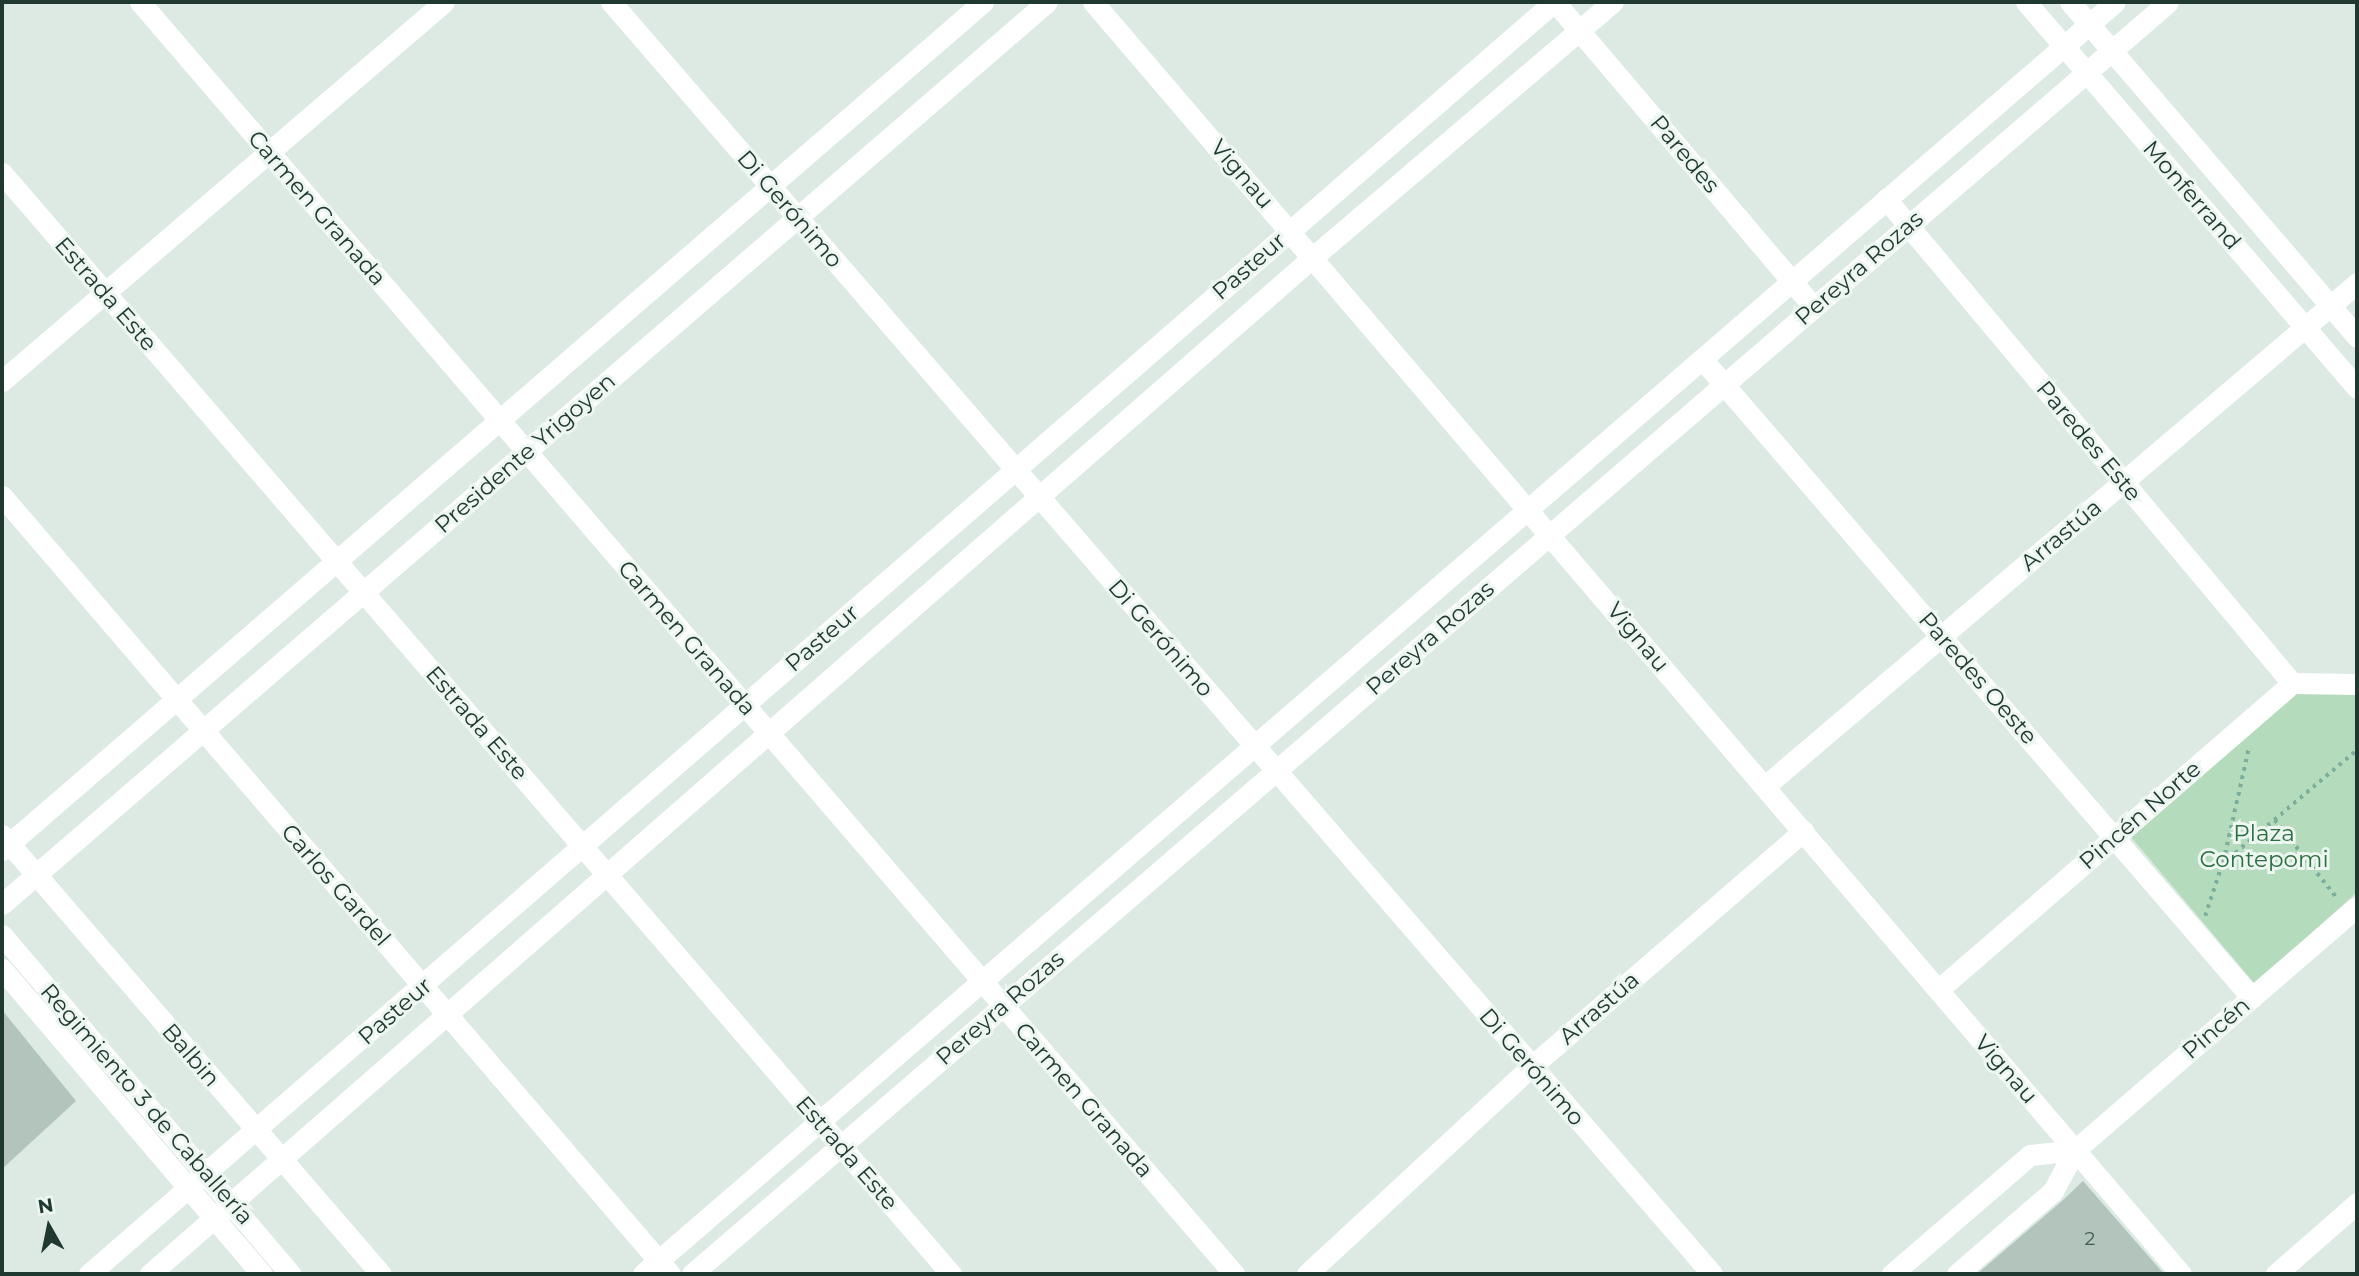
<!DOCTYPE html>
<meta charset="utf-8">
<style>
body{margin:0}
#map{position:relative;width:2359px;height:1276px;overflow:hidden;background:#dde9e3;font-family:Montserrat,sans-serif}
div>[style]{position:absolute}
.green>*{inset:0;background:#b5dbbd}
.building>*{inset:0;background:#b2c4bc}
.path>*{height:3.5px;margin-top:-1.75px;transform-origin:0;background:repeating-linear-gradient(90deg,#7dad9b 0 3.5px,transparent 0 8.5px)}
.minor>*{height:21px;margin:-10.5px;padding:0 10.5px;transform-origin:10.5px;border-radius:10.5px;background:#fff}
span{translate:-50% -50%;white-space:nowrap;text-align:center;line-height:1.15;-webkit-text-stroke:6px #edf6f1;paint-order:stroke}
.number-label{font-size:19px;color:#445b53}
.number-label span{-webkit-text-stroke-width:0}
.street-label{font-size:23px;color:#1f3830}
.park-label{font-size:23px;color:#296f40}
.frame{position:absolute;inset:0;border:4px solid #1f3830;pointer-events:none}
.north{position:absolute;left:14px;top:1192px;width:70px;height:70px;-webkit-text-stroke:5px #edf6f1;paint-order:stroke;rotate:351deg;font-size:19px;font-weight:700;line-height:28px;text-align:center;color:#1f3830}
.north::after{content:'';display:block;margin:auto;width:24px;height:32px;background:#1f3830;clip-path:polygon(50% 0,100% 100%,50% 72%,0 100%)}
</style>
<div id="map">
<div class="green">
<div style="clip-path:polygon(2357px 691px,2357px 892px,2255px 984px,2131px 837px,2295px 693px)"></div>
</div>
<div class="building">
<div style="clip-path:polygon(2px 1010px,76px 1101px,2px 1169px)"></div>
<div style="clip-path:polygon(2083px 1181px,2164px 1274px,1977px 1274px,2062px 1201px)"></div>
</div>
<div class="path">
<div style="left:2275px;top:820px;width:100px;rotate:51.5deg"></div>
<div style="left:2223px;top:862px;width:118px;rotate:-77.3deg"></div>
<div style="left:2205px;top:916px;width:55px;rotate:-71.9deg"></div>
<div style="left:2222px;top:864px;width:177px;rotate:-40.2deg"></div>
</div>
<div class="minor">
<div style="left:140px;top:2px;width:1678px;rotate:49.3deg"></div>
<div style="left:611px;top:2px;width:1682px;rotate:49.12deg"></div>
<div style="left:1093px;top:2px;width:1674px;rotate:49.46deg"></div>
<div style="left:1555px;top:2px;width:400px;rotate:49.7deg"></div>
<div style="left:2026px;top:2px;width:508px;rotate:49.39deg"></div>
<div style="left:2070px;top:2px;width:441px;rotate:49.4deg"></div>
<div style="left:2px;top:173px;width:1454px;rotate:49.24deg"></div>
<div style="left:1886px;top:199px;width:632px;rotate:50.01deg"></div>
<div style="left:1702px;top:359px;width:843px;rotate:49.28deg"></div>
<div style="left:2px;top:381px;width:582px;rotate:-40.61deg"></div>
<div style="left:2px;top:496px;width:1025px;rotate:49.35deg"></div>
<div style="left:1765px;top:786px;width:777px;rotate:-40.35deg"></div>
<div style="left:2px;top:835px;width:580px;rotate:49.2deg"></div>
<div style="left:2px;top:850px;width:1297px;rotate:-40.84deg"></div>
<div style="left:2px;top:904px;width:1380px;rotate:-40.8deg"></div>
<div style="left:2px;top:935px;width:445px;rotate:49.6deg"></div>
<div style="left:2px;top:969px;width:401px;rotate:49.6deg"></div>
<div style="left:1938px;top:990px;width:469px;rotate:-40.9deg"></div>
<div style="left:2292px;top:683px;width:65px;rotate:0.9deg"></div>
<div style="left:89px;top:1274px;width:1940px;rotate:-40.97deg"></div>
<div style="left:150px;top:1274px;width:1545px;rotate:-41.17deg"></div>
<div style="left:1313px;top:257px;width:394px;rotate:-40.4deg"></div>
<div style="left:643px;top:1274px;width:1945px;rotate:-40.83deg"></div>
<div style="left:692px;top:1274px;width:1948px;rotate:-40.75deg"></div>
<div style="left:1307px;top:1274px;width:306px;rotate:-42.8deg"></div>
<div style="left:1532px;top:1066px;width:359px;rotate:-40.9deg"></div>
<div style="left:1892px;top:1274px;width:182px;rotate:-40.8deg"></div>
<div style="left:2030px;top:1155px;width:45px;rotate:-6.3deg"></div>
<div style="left:1957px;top:1274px;width:127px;rotate:-40.8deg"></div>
<div style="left:2053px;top:1191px;width:47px;rotate:-61.8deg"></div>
<div style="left:2075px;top:1150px;width:372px;rotate:-40.8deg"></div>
<div style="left:2276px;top:1274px;width:108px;rotate:-41.2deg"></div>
</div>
<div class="number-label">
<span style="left:2090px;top:1239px">2</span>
</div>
<div class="street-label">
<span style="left:1685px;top:154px;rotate:50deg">Paredes</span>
<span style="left:1242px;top:174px;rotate:49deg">Vignau</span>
<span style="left:2192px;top:195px;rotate:49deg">Monferrand</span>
<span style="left:317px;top:208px;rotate:49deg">Carmen Granada</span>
<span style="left:790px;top:209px;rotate:49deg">Di Gerónimo</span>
<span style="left:1249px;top:266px;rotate:-41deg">Pasteur</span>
<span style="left:1859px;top:268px;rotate:-41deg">Pereyra Rozas</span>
<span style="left:106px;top:294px;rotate:49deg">Estrada Este</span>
<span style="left:2089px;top:441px;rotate:50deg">Paredes Este</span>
<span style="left:525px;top:453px;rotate:-41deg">Presidente Yrigoyen</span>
<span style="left:2061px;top:535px;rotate:-40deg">Arrastúa</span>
<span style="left:1638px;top:637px;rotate:50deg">Vignau</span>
<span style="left:687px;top:638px;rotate:49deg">Carmen Granada</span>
<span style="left:822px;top:638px;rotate:-41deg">Pasteur</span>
<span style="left:1161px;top:638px;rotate:49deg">Di Gerónimo</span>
<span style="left:1430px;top:638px;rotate:-41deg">Pereyra Rozas</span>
<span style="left:1978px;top:678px;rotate:49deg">Paredes Oeste</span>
<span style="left:477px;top:723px;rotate:49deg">Estrada Este</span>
<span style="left:2140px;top:815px;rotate:-41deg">Pincén Norte</span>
<span style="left:336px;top:885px;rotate:49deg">Carlos Gardel</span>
<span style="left:1000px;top:1008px;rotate:-41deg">Pereyra Rozas</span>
<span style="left:1599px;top:1008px;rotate:-41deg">Arrastúa</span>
<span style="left:395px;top:1011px;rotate:-41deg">Pasteur</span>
<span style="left:2216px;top:1028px;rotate:-41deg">Pincén</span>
<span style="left:191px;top:1055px;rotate:49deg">Balbin</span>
<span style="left:1532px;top:1067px;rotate:49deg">Di Gerónimo</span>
<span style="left:2006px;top:1069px;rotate:49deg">Vignau</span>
<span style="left:1084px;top:1100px;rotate:49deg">Carmen Granada</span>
<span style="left:147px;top:1104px;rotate:49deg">Regimiento 3 de Caballería</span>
<span style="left:847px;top:1153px;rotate:49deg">Estrada Este</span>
</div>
<div class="park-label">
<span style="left:2264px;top:846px">Plaza<br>Contepomi</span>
</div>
<div class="frame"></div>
<div class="north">N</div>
</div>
